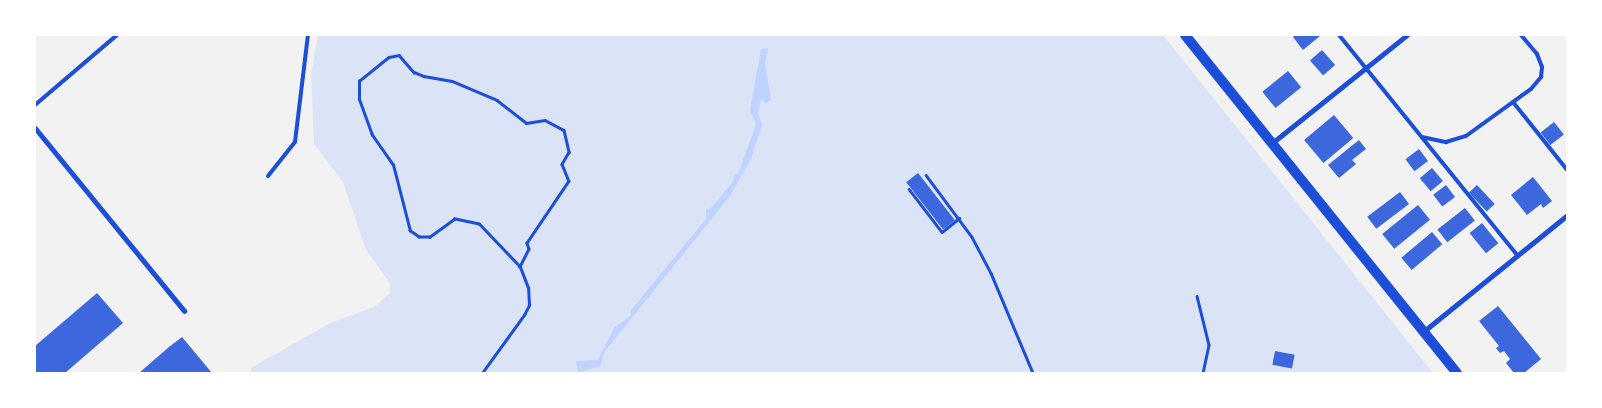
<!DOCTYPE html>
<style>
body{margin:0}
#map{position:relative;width:1602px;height:408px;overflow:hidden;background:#f2f2f2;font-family:Lato,sans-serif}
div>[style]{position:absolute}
.green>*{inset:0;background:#dbe4f7}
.water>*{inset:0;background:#bfd3fe}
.building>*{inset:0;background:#3d67dc;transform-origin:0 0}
.path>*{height:2.5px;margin:-1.25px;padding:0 1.25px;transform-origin:1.25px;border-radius:1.25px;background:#1d4ed8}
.service>*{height:4px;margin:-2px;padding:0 2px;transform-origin:2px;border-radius:2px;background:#1d4ed8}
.minor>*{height:5px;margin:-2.5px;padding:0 2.5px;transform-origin:2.5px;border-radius:2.5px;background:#1d4ed8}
.secondary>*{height:10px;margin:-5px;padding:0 5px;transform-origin:5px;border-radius:5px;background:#1d4ed8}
span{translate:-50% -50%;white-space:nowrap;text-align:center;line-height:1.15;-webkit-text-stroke:4px #fff;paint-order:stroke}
.frame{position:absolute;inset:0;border:36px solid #fff;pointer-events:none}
</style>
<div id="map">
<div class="green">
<div style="clip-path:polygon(318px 35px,1163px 35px,1433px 373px,251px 373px,251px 368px,330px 323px,374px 307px,390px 293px,389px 282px,366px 250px,343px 182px,314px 144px,311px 74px)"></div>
</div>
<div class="water">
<div style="clip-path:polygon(768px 48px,765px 62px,771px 100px,766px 103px,761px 99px,758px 114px,762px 125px,751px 159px,730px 196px,605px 351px,600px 366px,578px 373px,576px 361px,598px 360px,614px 328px,631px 315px,631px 310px,706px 219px,706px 209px,711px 208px,732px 183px,734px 174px,738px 174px,756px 124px,750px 110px,761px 49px)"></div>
</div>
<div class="building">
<div style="clip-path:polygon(1295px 35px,1319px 35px,1320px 36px,1303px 50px,1293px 37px)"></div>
<div style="left:1322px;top:50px;width:20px;height:16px;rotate:49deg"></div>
<div style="left:1288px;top:71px;width:21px;height:33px;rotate:51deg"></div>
<div style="left:1334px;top:115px;width:30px;height:39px;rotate:50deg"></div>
<div style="left:1554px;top:122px;width:16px;height:17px;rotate:52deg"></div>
<div style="clip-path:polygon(1359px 140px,1366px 149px,1352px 160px,1356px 164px,1339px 178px,1328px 165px)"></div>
<div style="left:1419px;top:149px;width:15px;height:17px;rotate:53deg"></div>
<div style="left:1432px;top:168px;width:17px;height:16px;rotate:50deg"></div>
<div style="left:918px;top:173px;width:60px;height:15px;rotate:52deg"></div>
<div style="clip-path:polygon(1533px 177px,1552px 201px,1543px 208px,1541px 204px,1527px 215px,1511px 195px)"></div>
<div style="left:1446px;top:185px;width:15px;height:16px;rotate:53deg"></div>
<div style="left:1477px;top:185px;width:26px;height:11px;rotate:47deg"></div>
<div style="left:1400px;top:192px;width:15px;height:41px;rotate:53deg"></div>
<div style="left:1418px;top:205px;width:19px;height:46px;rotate:51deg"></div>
<div style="left:1465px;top:208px;width:16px;height:35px;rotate:52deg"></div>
<div style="left:1482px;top:223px;width:26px;height:16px;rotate:51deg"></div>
<div style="left:1432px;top:232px;width:16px;height:40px;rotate:50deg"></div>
<div style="clip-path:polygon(97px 293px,123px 323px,65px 373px,35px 373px,35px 346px)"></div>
<div style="clip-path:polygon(1498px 306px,1541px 359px,1524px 373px,1514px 373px,1506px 363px,1510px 359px,1504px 351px,1500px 353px,1496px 348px,1499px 346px,1479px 321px)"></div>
<div style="clip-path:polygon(182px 337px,212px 373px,139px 373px,169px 347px)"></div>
<div style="left:1275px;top:351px;width:20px;height:14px;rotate:11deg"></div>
</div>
<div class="path">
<div style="left:926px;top:175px;width:77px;rotate:53.4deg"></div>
<div style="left:972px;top:237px;width:41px;rotate:62.2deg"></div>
<div style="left:991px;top:273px;width:108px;rotate:67.2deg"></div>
<div style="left:909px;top:189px;width:54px;rotate:52.5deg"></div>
<div style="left:942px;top:232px;width:22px;rotate:-39deg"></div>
<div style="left:1197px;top:296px;width:50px;rotate:76.2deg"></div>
<div style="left:1209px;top:345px;width:29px;rotate:102deg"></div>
<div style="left:482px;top:373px;width:72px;rotate:-54.1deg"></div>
<div style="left:524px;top:315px;width:11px;rotate:-63deg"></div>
<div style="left:529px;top:305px;width:17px;rotate:-93deg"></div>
<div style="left:528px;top:288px;width:22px;rotate:-111deg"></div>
<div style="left:520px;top:267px;width:59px;rotate:-133.6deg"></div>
<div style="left:479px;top:224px;width:25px;rotate:-168deg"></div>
<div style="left:455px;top:219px;width:31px;rotate:144deg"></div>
<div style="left:430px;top:237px;width:11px;rotate:180deg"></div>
<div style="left:419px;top:237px;width:11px;rotate:-146deg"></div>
<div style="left:410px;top:231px;width:68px;rotate:-104.4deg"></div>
<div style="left:393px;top:165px;width:37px;rotate:-125deg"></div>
<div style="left:372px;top:135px;width:38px;rotate:-110deg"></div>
<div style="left:359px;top:99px;width:18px;rotate:-90deg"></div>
<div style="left:359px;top:81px;width:38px;rotate:-39deg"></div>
<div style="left:389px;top:57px;width:10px;rotate:-11deg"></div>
<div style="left:399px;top:55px;width:23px;rotate:49deg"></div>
<div style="left:414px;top:72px;width:11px;rotate:22deg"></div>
<div style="left:424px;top:76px;width:28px;rotate:10deg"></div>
<div style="left:452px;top:81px;width:49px;rotate:22.9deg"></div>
<div style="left:497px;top:100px;width:37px;rotate:38deg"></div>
<div style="left:526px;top:123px;width:19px;rotate:-9deg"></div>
<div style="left:545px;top:120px;width:21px;rotate:28deg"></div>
<div style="left:564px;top:130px;width:23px;rotate:77deg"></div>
<div style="left:569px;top:152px;width:14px;rotate:120deg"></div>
<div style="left:562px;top:164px;width:18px;rotate:68deg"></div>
<div style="left:569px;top:181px;width:75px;rotate:124.1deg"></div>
<div style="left:527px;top:243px;width:6px;rotate:72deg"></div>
<div style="left:529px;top:249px;width:20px;rotate:117deg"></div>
</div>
<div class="service">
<div style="left:1339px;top:35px;width:283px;rotate:51deg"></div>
<div style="left:1513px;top:102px;width:87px;rotate:51.5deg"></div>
<div style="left:35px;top:105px;width:108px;rotate:-40.5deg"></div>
<div style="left:1422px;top:137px;width:25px;rotate:12deg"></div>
<div style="left:1446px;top:142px;width:21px;rotate:-17deg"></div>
<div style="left:1466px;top:136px;width:80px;rotate:-35.9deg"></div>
<div style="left:1531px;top:89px;width:16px;rotate:-50deg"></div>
<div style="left:1541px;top:77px;width:10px;rotate:-84deg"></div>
<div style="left:1542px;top:67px;width:14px;rotate:-111deg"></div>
<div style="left:1537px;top:54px;width:25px;rotate:-130deg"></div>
<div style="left:268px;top:176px;width:43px;rotate:-51.5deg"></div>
<div style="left:295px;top:142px;width:108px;rotate:-83.1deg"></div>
</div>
<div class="minor">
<div style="left:35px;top:128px;width:236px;rotate:50.8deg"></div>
<div style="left:1272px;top:143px;width:173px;rotate:-38.7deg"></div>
<div style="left:1424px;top:331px;width:184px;rotate:-39deg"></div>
</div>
<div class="secondary">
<div style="left:1185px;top:35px;width:434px;rotate:51.2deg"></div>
</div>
<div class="frame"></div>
</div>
